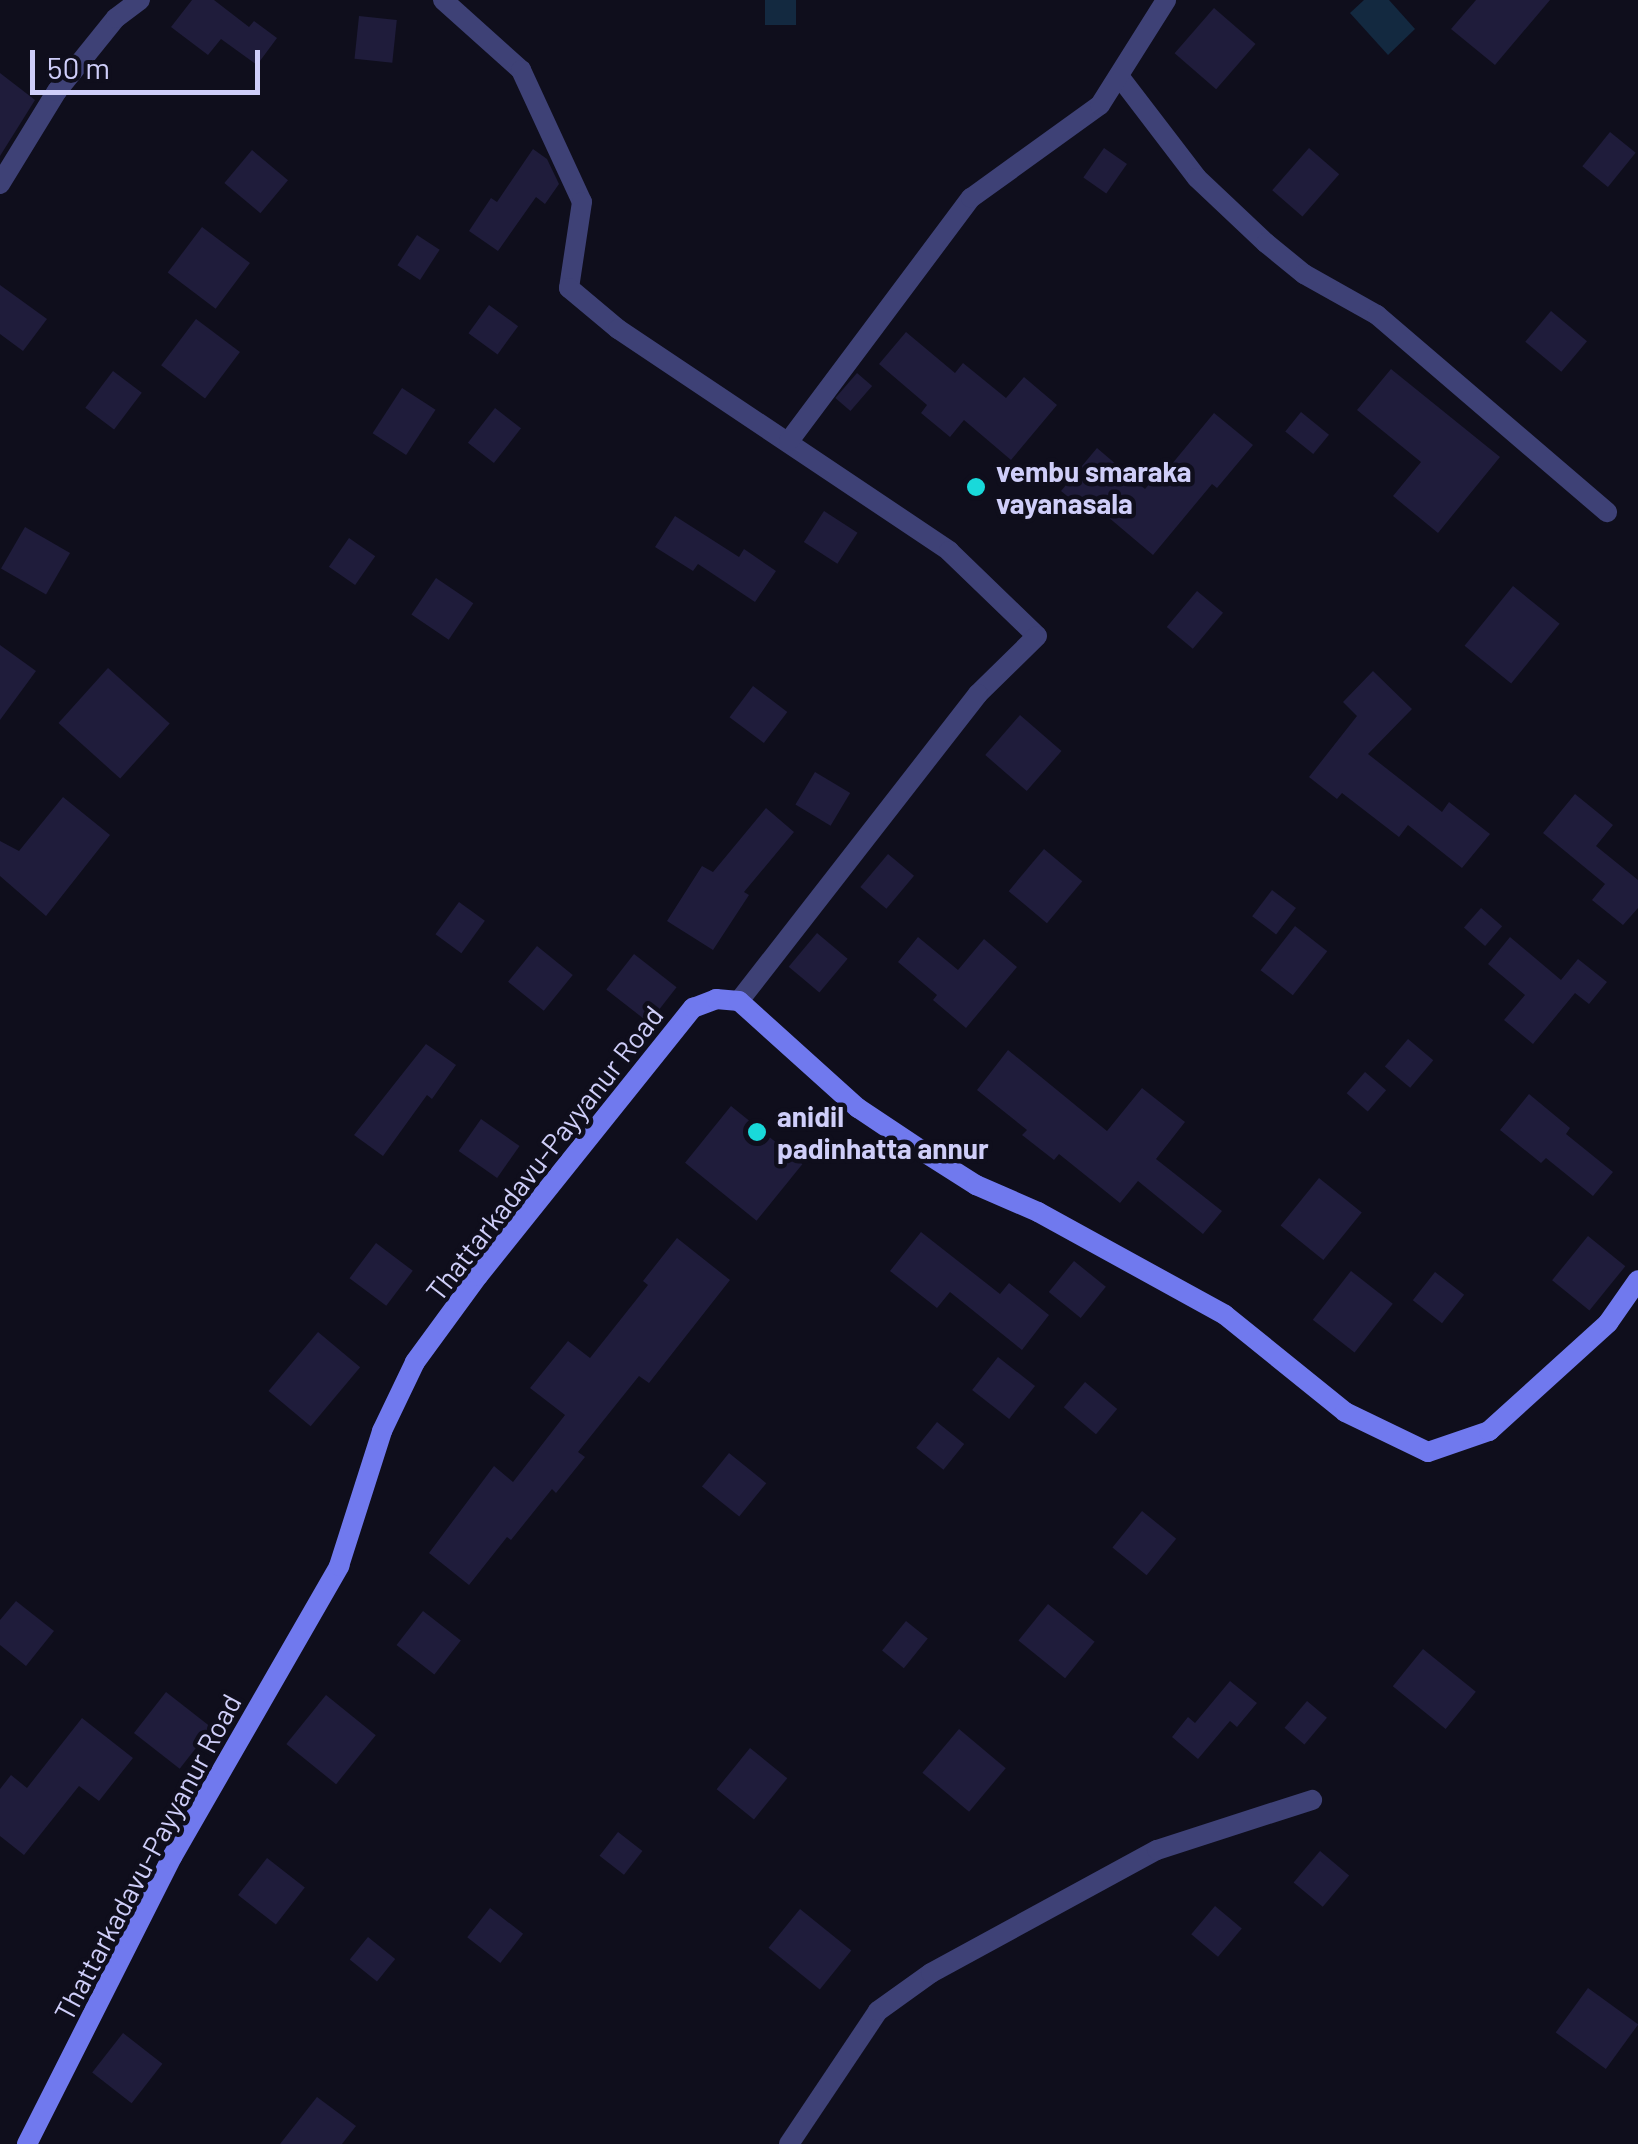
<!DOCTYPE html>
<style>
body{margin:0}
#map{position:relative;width:1638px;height:2144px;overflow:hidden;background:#0f0e1c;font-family:Barlow,sans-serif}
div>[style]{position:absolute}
.water>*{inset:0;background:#132940;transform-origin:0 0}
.building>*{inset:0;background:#1f1c3b;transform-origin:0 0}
.street>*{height:20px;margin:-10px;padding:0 10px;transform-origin:10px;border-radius:10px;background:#3e4176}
.secondary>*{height:20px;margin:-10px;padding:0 10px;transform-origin:10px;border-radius:10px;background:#7079ee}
.dots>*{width:28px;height:28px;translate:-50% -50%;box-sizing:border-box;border:5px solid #0f0e1c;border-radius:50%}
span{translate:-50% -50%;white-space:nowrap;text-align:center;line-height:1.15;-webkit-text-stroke:9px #0f0e1c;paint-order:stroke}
.poi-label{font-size:28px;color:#cfcef9;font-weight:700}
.left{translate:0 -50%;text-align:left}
.street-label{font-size:28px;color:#cfcef9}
.scale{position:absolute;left:30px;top:50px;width:230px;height:45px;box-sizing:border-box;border:5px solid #cfcef9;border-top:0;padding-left:12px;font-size:30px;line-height:35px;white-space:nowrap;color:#cfcef9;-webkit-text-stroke:8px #0f0e1c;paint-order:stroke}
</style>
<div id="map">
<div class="water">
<div style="left:765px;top:0;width:31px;height:25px"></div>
<div style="clip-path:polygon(1364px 0,1389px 0,1415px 29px,1388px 55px,1350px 13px)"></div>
</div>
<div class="building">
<div style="clip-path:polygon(192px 0,214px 0,249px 27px,254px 21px,277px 38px,257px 65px,221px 39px,208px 55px,171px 27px)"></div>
<div style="clip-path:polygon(1476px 0,1550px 0,1495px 65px,1451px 29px)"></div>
<div style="left:1214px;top:8px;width:55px;height:60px;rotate:41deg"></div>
<div style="left:359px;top:16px;width:38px;height:43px;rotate:6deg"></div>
<div style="clip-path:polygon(0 73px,35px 100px,0 156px)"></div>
<div style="left:1610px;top:132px;width:33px;height:44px;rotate:39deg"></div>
<div style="left:1104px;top:148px;width:28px;height:36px;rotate:35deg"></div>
<div style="left:1309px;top:148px;width:40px;height:56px;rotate:41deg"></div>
<div style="clip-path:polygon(533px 149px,547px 159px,559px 184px,545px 204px,536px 197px,498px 251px,469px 231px,491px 198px,497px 202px)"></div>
<div style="left:252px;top:150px;width:47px;height:43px;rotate:40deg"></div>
<div style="left:202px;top:227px;width:60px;height:57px;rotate:37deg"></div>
<div style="left:417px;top:235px;width:27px;height:36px;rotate:33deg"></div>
<div style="clip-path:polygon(0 285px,47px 319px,23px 351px,0 334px)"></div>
<div style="left:489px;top:305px;width:36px;height:35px;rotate:36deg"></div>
<div style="left:1551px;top:311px;width:47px;height:40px;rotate:40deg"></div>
<div style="left:196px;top:319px;width:55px;height:58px;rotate:37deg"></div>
<div style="clip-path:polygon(906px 332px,955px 373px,963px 363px,1006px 398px,1024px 377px,1057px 405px,1011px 460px,964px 420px,950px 437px,921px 413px,927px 405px,879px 364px)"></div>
<div style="clip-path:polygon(1391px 369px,1500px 457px,1438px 533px,1393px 496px,1421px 462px,1357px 410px)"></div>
<div style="left:113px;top:371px;width:36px;height:46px;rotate:37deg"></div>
<div style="left:857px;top:373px;width:20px;height:33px;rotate:41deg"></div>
<div style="left:402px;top:388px;width:40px;height:54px;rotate:33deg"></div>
<div style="left:495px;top:408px;width:33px;height:44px;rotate:38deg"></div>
<div style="left:1301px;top:412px;width:36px;height:25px;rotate:39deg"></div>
<div style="clip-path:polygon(1214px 413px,1253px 445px,1217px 488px,1212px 484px,1153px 555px,1101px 511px,1094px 518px,1061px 491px,1097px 448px,1145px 489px,1159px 473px,1162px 476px)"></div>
<div style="left:824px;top:511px;width:40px;height:37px;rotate:33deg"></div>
<div style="clip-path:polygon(675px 516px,739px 557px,744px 549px,776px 571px,755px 602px,698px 564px,693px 571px,655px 547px)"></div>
<div style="left:25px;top:527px;width:52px;height:48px;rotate:30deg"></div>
<div style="left:349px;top:538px;width:32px;height:35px;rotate:35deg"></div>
<div style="left:436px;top:578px;width:45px;height:44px;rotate:34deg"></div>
<div style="left:1513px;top:586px;width:60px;height:77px;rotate:39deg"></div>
<div style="left:1197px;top:591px;width:34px;height:47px;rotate:40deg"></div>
<div style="clip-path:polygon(0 645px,36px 671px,0 720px)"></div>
<div style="left:108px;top:668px;width:83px;height:74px;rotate:42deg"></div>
<div style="clip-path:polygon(1373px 671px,1412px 709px,1368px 754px,1442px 812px,1449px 802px,1490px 834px,1462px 868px,1408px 825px,1399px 837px,1342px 793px,1337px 799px,1309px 777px,1357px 716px,1343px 702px)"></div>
<div style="left:753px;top:686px;width:43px;height:39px;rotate:37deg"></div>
<div style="left:1020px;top:715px;width:55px;height:53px;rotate:41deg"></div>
<div style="left:815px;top:772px;width:41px;height:38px;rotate:31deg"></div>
<div style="clip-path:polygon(1575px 794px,1613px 825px,1596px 846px,1638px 880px,1638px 908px,1623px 925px,1592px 900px,1605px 884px,1543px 833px)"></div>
<div style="clip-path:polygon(63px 797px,110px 835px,46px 916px,0 876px,0 841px,19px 851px)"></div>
<div style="clip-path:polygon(766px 808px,794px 832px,744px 892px,749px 895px,713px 950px,667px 921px,702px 866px,713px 872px)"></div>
<div style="left:1044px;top:849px;width:50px;height:55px;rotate:40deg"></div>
<div style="left:888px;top:854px;width:34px;height:43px;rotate:40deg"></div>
<div style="left:1272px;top:890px;width:30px;height:33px;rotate:37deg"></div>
<div style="left:459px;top:902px;width:32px;height:40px;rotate:36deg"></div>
<div style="left:1481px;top:908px;width:28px;height:26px;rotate:41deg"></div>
<div style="left:1295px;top:926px;width:41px;height:56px;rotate:38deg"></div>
<div style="left:817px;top:933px;width:40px;height:44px;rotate:40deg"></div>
<div style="clip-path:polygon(918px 937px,958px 970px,984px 939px,1017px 967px,966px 1028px,933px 1000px,937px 995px,898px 962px)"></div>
<div style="clip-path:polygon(1510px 937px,1561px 980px,1578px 959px,1607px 982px,1589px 1004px,1575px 993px,1533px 1044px,1504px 1020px,1525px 995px,1488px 964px)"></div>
<div style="left:537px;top:946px;width:46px;height:46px;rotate:39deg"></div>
<div style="left:634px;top:954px;width:54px;height:45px;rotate:38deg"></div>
<div style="left:1408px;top:1039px;width:33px;height:36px;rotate:40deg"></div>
<div style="clip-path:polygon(426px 1044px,456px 1065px,432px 1099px,427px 1095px,383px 1156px,354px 1135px)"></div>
<div style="clip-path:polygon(1008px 1050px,1107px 1131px,1142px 1088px,1185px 1122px,1156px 1159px,1222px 1211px,1203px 1234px,1138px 1181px,1120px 1203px,1059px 1154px,1054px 1160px,1022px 1135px,1027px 1130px,977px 1090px)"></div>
<div style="left:1365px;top:1072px;width:28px;height:28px;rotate:41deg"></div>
<div style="clip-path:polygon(1529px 1094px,1570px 1128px,1566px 1134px,1613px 1172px,1593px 1196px,1546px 1158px,1541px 1163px,1500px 1130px)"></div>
<div style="left:731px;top:1106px;width:92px;height:73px;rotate:39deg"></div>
<div style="left:481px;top:1119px;width:47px;height:39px;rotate:35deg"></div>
<div style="left:1319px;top:1178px;width:55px;height:61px;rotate:39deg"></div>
<div style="clip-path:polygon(921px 1232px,1000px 1294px,1009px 1283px,1049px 1315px,1022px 1350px,950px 1292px,937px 1308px,890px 1271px)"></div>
<div style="left:1588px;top:1236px;width:48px;height:57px;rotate:39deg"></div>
<div style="clip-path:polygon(677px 1238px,730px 1280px,649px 1383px,639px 1376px,578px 1452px,585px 1457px,556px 1493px,552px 1489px,511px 1540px,507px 1537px,469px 1585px,429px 1553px,494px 1466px,513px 1482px,565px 1415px,530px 1388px,568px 1341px,590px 1358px,648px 1285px,643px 1281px)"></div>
<div style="left:376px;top:1243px;width:46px;height:44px;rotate:37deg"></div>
<div style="left:1074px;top:1261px;width:41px;height:40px;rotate:39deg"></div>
<div style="left:1351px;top:1271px;width:53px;height:62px;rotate:38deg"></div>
<div style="left:1435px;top:1272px;width:37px;height:36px;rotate:38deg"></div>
<div style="left:318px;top:1332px;width:55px;height:77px;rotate:40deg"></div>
<div style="left:998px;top:1357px;width:47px;height:42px;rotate:38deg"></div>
<div style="left:1085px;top:1382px;width:42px;height:33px;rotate:40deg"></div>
<div style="left:937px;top:1422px;width:35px;height:33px;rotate:39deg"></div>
<div style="left:729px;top:1453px;width:48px;height:43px;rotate:39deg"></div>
<div style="left:1142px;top:1511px;width:44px;height:47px;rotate:39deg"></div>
<div style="clip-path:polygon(16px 1601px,54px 1631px,26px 1666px,0 1645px,0 1620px)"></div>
<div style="left:1048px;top:1604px;width:60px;height:47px;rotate:39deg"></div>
<div style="left:423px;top:1611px;width:48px;height:43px;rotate:38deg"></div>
<div style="left:906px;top:1621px;width:28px;height:38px;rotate:39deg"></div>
<div style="left:1423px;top:1649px;width:68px;height:48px;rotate:39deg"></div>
<div style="clip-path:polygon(1230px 1681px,1257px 1703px,1237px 1727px,1230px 1721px,1198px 1759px,1172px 1737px,1188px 1717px,1195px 1723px)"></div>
<div style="left:166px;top:1692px;width:58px;height:52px;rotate:38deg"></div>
<div style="left:326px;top:1695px;width:64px;height:63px;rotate:39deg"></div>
<div style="left:1307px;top:1701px;width:26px;height:35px;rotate:40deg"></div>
<div style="clip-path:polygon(82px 1718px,133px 1758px,99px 1801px,79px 1786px,24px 1855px,0 1836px,0 1789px,11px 1775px,27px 1788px)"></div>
<div style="left:959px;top:1729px;width:61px;height:57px;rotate:40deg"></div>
<div style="left:750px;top:1748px;width:48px;height:53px;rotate:39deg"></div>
<div style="left:618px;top:1832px;width:31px;height:30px;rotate:38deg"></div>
<div style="left:1320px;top:1851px;width:38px;height:41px;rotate:40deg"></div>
<div style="left:267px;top:1858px;width:48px;height:47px;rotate:38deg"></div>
<div style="left:1215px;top:1906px;width:35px;height:37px;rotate:40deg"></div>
<div style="left:490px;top:1908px;width:42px;height:37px;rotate:38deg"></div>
<div style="left:800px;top:1909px;width:66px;height:50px;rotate:39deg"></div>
<div style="left:368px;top:1937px;width:35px;height:29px;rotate:39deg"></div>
<div style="left:1588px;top:1988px;width:62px;height:55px;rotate:36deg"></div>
<div style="left:123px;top:2033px;width:50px;height:50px;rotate:38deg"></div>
<div style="clip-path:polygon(317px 2097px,356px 2126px,342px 2144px,280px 2144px)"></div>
</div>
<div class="street">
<div style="left:443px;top:0;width:105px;rotate:41.9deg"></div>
<div style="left:521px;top:70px;width:145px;rotate:65.2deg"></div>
<div style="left:582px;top:202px;width:87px;rotate:98.6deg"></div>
<div style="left:569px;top:288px;width:64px;rotate:39.9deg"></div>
<div style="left:618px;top:329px;width:399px;rotate:33.8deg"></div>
<div style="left:949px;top:551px;width:122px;rotate:44deg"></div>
<div style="left:1037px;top:636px;width:83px;rotate:135.5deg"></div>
<div style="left:978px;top:694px;width:389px;rotate:127.9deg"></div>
<div style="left:1119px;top:76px;width:128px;rotate:52.6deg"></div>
<div style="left:1197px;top:178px;width:95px;rotate:43.3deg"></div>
<div style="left:1266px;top:243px;width:49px;rotate:39.2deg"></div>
<div style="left:1304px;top:274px;width:84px;rotate:29.3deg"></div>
<div style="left:1377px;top:315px;width:303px;rotate:40.6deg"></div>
<div style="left:0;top:184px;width:109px;rotate:-58.5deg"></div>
<div style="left:57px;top:91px;width:94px;rotate:-51.1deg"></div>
<div style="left:116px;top:18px;width:30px;rotate:-37deg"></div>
<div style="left:789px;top:441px;width:304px;rotate:-53.2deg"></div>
<div style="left:971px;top:198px;width:159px;rotate:-35.8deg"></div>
<div style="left:1100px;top:105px;width:124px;rotate:-57.8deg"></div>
<div style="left:789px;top:2144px;width:160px;rotate:-56.2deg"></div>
<div style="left:878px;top:2011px;width:65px;rotate:-35.6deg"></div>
<div style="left:931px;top:1973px;width:257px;rotate:-28.6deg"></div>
<div style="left:1157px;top:1850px;width:163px;rotate:-17.9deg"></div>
</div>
<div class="secondary">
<div style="left:27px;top:2144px;width:322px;rotate:-63.2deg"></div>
<div style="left:172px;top:1857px;width:336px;rotate:-60.1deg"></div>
<div style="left:339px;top:1566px;width:142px;rotate:-72.3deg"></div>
<div style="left:382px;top:1431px;width:76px;rotate:-64.4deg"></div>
<div style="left:415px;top:1362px;width:107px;rotate:-53.8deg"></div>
<div style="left:478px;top:1276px;width:344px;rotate:-51.3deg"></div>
<div style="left:693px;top:1008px;width:25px;rotate:-21deg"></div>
<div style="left:716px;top:999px;width:23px;rotate:5deg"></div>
<div style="left:739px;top:1001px;width:160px;rotate:42deg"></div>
<div style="left:858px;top:1108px;width:79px;rotate:33.7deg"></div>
<div style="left:924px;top:1152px;width:62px;rotate:32.4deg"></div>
<div style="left:976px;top:1185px;width:68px;rotate:23.5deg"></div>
<div style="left:1038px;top:1212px;width:213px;rotate:28.8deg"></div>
<div style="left:1225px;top:1315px;width:154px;rotate:38.9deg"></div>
<div style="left:1345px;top:1412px;width:92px;rotate:25.7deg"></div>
<div style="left:1428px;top:1452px;width:65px;rotate:-19deg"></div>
<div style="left:1489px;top:1431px;width:161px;rotate:-42.2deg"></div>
<div style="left:1608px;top:1323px;width:52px;rotate:-55.1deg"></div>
</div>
<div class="dots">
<div style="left:976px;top:487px;background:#19d9da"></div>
<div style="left:757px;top:1132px;background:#19d9da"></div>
</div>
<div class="poi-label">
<span class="left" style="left:996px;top:487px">vembu smaraka<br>vayanasala</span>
<span class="left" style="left:777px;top:1132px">anidil<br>padinhatta annur</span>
</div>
<div class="street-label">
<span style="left:544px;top:1153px;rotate:-52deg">Thattarkadavu-Payyanur Road</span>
<span style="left:147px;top:1857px;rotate:-62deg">Thattarkadavu-Payyanur Road</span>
</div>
<div class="scale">50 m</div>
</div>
